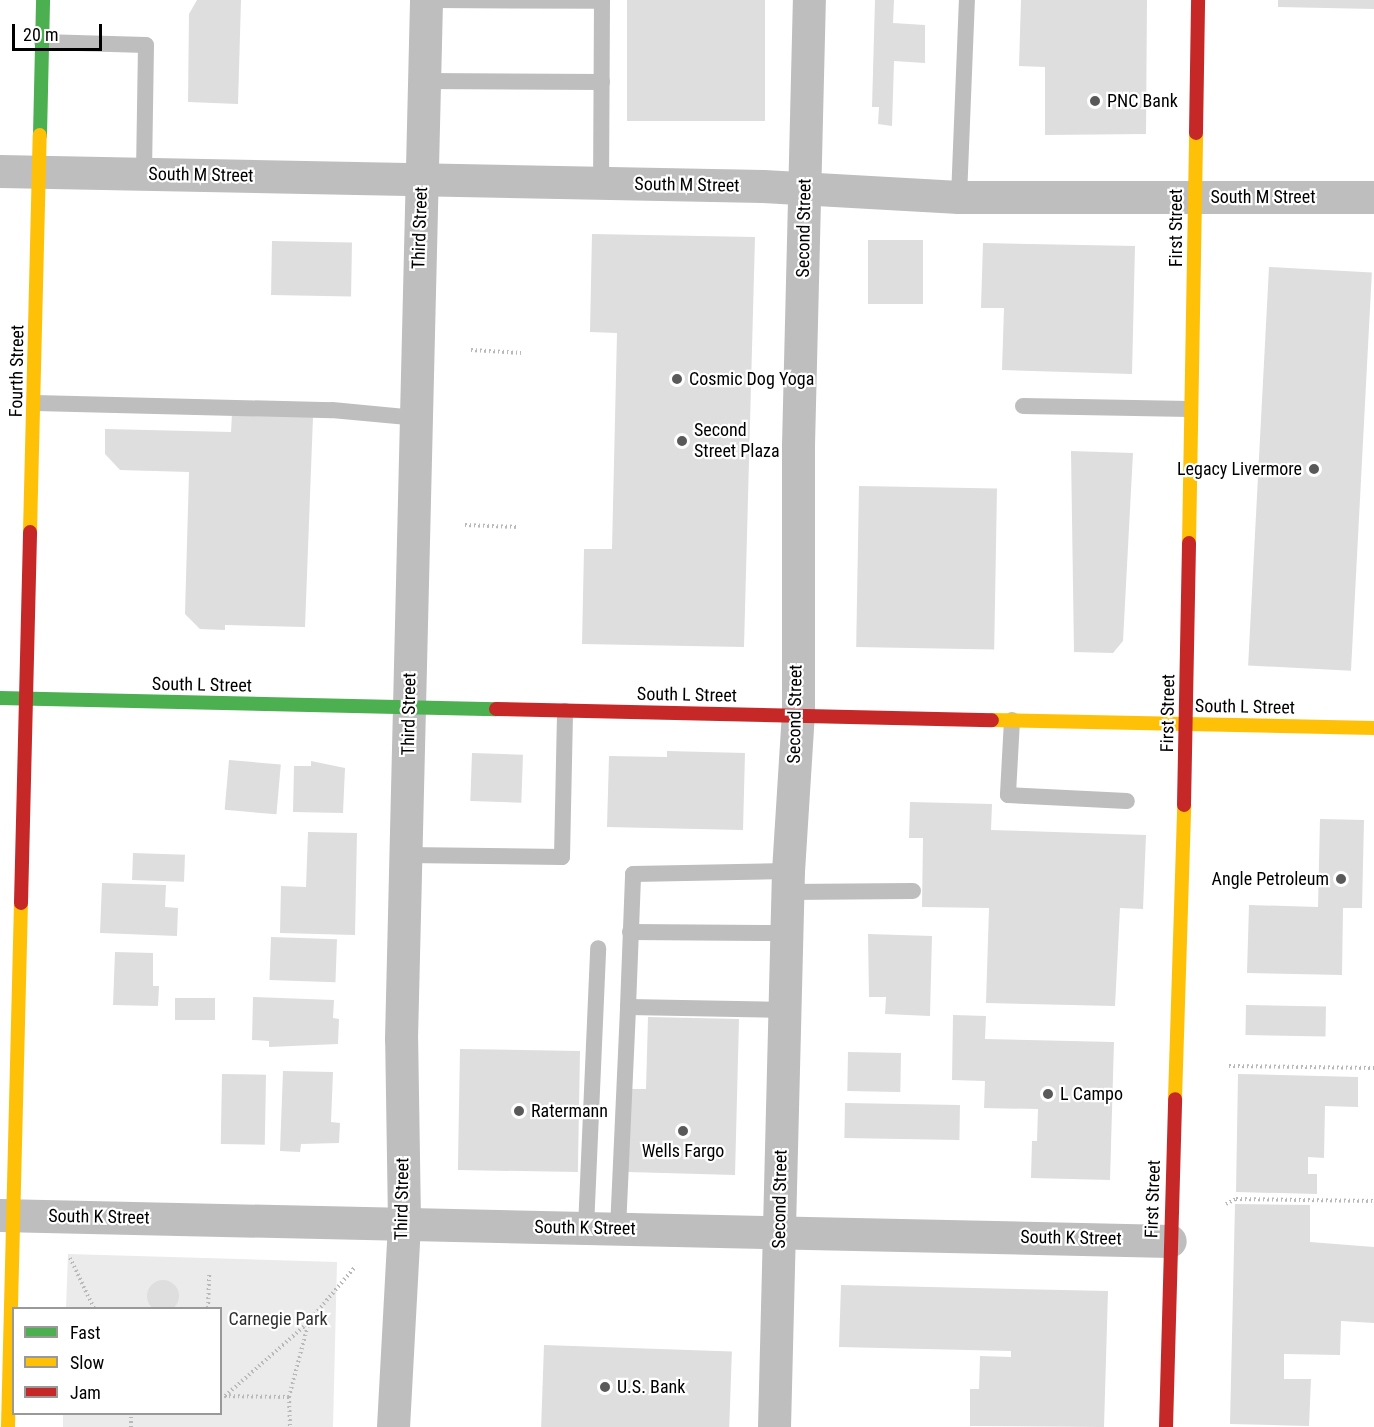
<!DOCTYPE html>
<style>
body{margin:0}
#map{position:relative;width:1374px;height:1427px;overflow:hidden;background:#fff;font-family:"Roboto Condensed",sans-serif}
div>[style]{position:absolute}
.green>*{inset:0;background:#ebebeb}
.building>*{inset:0;background:#dedede;transform-origin:0 0}
.round{border-radius:50%}
.path>*{height:4px;margin-top:-2px;transform-origin:0;background:repeating-linear-gradient(90deg,#b9b9b9 0 1.5px,transparent 0 4.5px)}
.lane>*{height:16px;margin:-8px;padding:0 8px;transform-origin:8px;border-radius:8px;background:#bebebe}
.street>*{height:33px;margin:-16.5px;padding:0 16.5px;transform-origin:16.5px;border-radius:16.5px;background:#bebebe}
.fast>*{height:14px;margin:-7px;padding:0 7px;transform-origin:7px;border-radius:7px;background:#4caf50}
.slow>*{height:14px;margin:-7px;padding:0 7px;transform-origin:7px;border-radius:7px;background:#ffc107}
.jam>*{height:14px;margin:-7px;padding:0 7px;transform-origin:7px;border-radius:7px;background:#c62828}
.dots>*{width:16px;height:16px;translate:-50% -50%;box-sizing:border-box;border:3px solid #fff;border-radius:50%}
span{translate:-50% -50%;white-space:nowrap;text-align:center;line-height:1.15;-webkit-text-stroke:4.5px #fff;paint-order:stroke}
.poi-label{font-size:18px;color:#000}
.left{translate:0 -50%;text-align:left}
.right{translate:-100% -50%;text-align:right}
.street-label{font-size:18px;color:#000}
.park-label{font-size:18px;color:#313131}
.legend{position:absolute;left:12px;top:1307px;width:210px;height:108px;box-sizing:border-box;background:#fff;border:2px solid #999;margin:0;padding:8px 10px;list-style:none;font-size:18px;color:#000}
.legend li{display:flex;align-items:center;gap:12px;height:30px}
.legend b{width:30px;border:2px solid #999}
.scale{position:absolute;left:12px;top:24px;width:90px;height:27px;box-sizing:border-box;border:3px solid #000;border-top:0;padding-left:8px;font-size:18px;line-height:21px;white-space:nowrap;color:#000;-webkit-text-stroke:4px #fff;paint-order:stroke}
</style>
<div id="map">
<div class="green">
<div style="clip-path:polygon(68px 1254px,337px 1262px,333px 1427px,63px 1427px,63px 1414px,220px 1414px,220px 1308px,66px 1308px)"></div>
</div>
<div class="building">
<div style="clip-path:polygon(197px 0,241px 0,238px 104px,188px 102px,189px 14px)"></div>
<div style="left:627px;top:0;width:138px;height:121px"></div>
<div style="clip-path:polygon(875px 0,894px 0,893px 23px,925px 25px,925px 63px,894px 61px,892px 126px,878px 124px,879px 107px,872px 107px)"></div>
<div style="clip-path:polygon(1021px 0,1147px 0,1146px 134px,1045px 135px,1045px 67px,1019px 66px)"></div>
<div style="clip-path:polygon(1278px 0,1374px 0,1374px 9px,1278px 7px)"></div>
<div style="clip-path:polygon(592px 234px,755px 237px,744px 647px,582px 644px,584px 549px,612px 549px,617px 333px,590px 332px)"></div>
<div style="left:868px;top:240px;width:55px;height:64px"></div>
<div style="left:272px;top:241px;width:80px;height:54px;rotate:1deg"></div>
<div style="clip-path:polygon(983px 243px,1135px 246px,1132px 374px,1002px 370px,1004px 308px,981px 308px)"></div>
<div style="left:1269px;top:267px;width:103px;height:399px;rotate:3deg"></div>
<div style="clip-path:polygon(232px 414px,313px 417px,305px 627px,225px 625px,225px 630px,200px 629px,185px 614px,189px 472px,120px 470px,105px 454px,105px 429px,231px 432px)"></div>
<div style="clip-path:polygon(1071px 451px,1133px 453px,1123px 641px,1113px 653px,1074px 652px)"></div>
<div style="left:859px;top:486px;width:138px;height:161px;rotate:1deg"></div>
<div style="clip-path:polygon(667px 751px,745px 753px,743px 830px,607px 827px,609px 756px,667px 757px)"></div>
<div style="left:472px;top:753px;width:51px;height:48px;rotate:2deg"></div>
<div style="left:229px;top:760px;width:52px;height:50px;rotate:5deg"></div>
<div style="clip-path:polygon(311px 761px,345px 768px,343px 813px,293px 812px,294px 766px,311px 766px)"></div>
<div style="clip-path:polygon(910px 802px,992px 804px,991px 830px,1146px 835px,1143px 909px,1120px 908px,1115px 1006px,986px 1003px,989px 908px,922px 907px,923px 838px,909px 838px)"></div>
<div style="clip-path:polygon(1320px 819px,1364px 820px,1362px 908px,1343px 908px,1342px 975px,1247px 973px,1249px 905px,1318px 907px)"></div>
<div style="clip-path:polygon(308px 832px,357px 833px,355px 935px,280px 933px,281px 886px,306px 887px)"></div>
<div style="left:133px;top:853px;width:52px;height:27px;rotate:2deg"></div>
<div style="clip-path:polygon(102px 883px,166px 885px,165px 907px,178px 908px,177px 936px,100px 933px)"></div>
<div style="clip-path:polygon(868px 934px,932px 936px,930px 1016px,885px 1014px,886px 997px,869px 997px)"></div>
<div style="left:271px;top:937px;width:66px;height:43px;rotate:2deg"></div>
<div style="clip-path:polygon(115px 952px,153px 953px,153px 986px,159px 986px,158px 1006px,113px 1005px)"></div>
<div style="clip-path:polygon(253px 997px,334px 1000px,333px 1018px,339px 1019px,338px 1044px,269px 1047px,269px 1041px,252px 1040px)"></div>
<div style="left:175px;top:998px;width:40px;height:22px"></div>
<div style="left:1246px;top:1005px;width:80px;height:30px;rotate:1deg"></div>
<div style="clip-path:polygon(953px 1015px,986px 1016px,985px 1039px,1114px 1042px,1110px 1180px,1031px 1178px,1032px 1141px,1037px 1141px,1038px 1109px,984px 1108px,985px 1081px,952px 1080px)"></div>
<div style="clip-path:polygon(648px 1017px,739px 1019px,735px 1175px,628px 1172px,631px 1089px,646px 1089px)"></div>
<div style="left:460px;top:1049px;width:120px;height:121px;rotate:1deg"></div>
<div style="left:848px;top:1052px;width:53px;height:39px;rotate:1deg"></div>
<div style="clip-path:polygon(283px 1071px,333px 1072px,331px 1122px,340px 1123px,339px 1143px,301px 1144px,300px 1152px,280px 1151px)"></div>
<div style="left:222px;top:1074px;width:44px;height:70px;rotate:1deg"></div>
<div style="clip-path:polygon(1238px 1074px,1358px 1077px,1358px 1107px,1325px 1106px,1324px 1158px,1308px 1157px,1308px 1174px,1317px 1174px,1317px 1194px,1236px 1192px)"></div>
<div style="left:845px;top:1103px;width:115px;height:35px;rotate:1deg"></div>
<div style="clip-path:polygon(1235px 1204px,1310px 1205px,1310px 1242px,1374px 1247px,1374px 1323px,1341px 1321px,1340px 1355px,1284px 1354px,1284px 1379px,1311px 1379px,1309px 1426px,1230px 1424px)"></div>
<div class="round" style="left:147px;top:1280px;width:32px;height:32px"></div>
<div style="clip-path:polygon(841px 1285px,1108px 1291px,1104px 1427px,970px 1426px,970px 1389px,979px 1389px,980px 1356px,1011px 1357px,1011px 1351px,839px 1347px)"></div>
<div style="left:544px;top:1345px;width:188px;height:82px;rotate:2deg"></div>
</div>
<div class="path">
<div style="left:471px;top:350px;width:50px;rotate:3.4deg"></div>
<div style="left:465px;top:525px;width:54px;rotate:2.1deg"></div>
<div style="left:1229px;top:1066px;width:145px;rotate:0.8deg"></div>
<div style="left:1226px;top:1204px;width:11px;rotate:-27deg"></div>
<div style="left:1236px;top:1199px;width:138px;rotate:0.8deg"></div>
<div style="left:70px;top:1258px;width:55px;rotate:64.4deg"></div>
<div style="left:208px;top:1308px;width:36px;rotate:-88deg"></div>
<div style="left:220px;top:1396px;width:69px;rotate:0.8deg"></div>
<div style="left:289px;top:1397px;width:79px;rotate:-75.3deg"></div>
<div style="left:309px;top:1321px;width:71px;rotate:-49.6deg"></div>
<div style="left:225px;top:1396px;width:112px;rotate:-41.4deg"></div>
<div style="left:289px;top:1397px;width:30px;rotate:88deg"></div>
<div style="left:131px;top:1427px;width:13px;rotate:-90deg"></div>
</div>
<div class="lane">
<div style="left:436px;top:0;width:166px;rotate:0.3deg"></div>
<div style="left:602px;top:1px;width:183px;rotate:90.3deg"></div>
<div style="left:42px;top:42px;width:104px;rotate:1.7deg"></div>
<div style="left:146px;top:45px;width:129px;rotate:90.9deg"></div>
<div style="left:424px;top:81px;width:178px;rotate:0.3deg"></div>
<div style="left:959px;top:197px;width:197px;rotate:-87.7deg"></div>
<div style="left:35px;top:403px;width:297px;rotate:1.4deg"></div>
<div style="left:332px;top:410px;width:84px;rotate:5.4deg"></div>
<div style="left:1023px;top:406px;width:167px;rotate:1deg"></div>
<div style="left:1012px;top:720px;width:75px;rotate:93.1deg"></div>
<div style="left:1008px;top:795px;width:119px;rotate:2.9deg"></div>
<div style="left:405px;top:855px;width:157px;rotate:0.7deg"></div>
<div style="left:562px;top:857px;width:146px;rotate:-88.8deg"></div>
<div style="left:787px;top:892px;width:126px;rotate:-0.5deg"></div>
<div style="left:630px;top:932px;width:156px;rotate:0.4deg"></div>
<div style="left:628px;top:1007px;width:133px;rotate:-87.8deg"></div>
<div style="left:633px;top:874px;width:155px;rotate:-1.1deg"></div>
<div style="left:586px;top:1228px;width:280px;rotate:-87.5deg"></div>
<div style="left:618px;top:1229px;width:222px;rotate:-87.4deg"></div>
<div style="left:628px;top:1007px;width:156px;rotate:1.1deg"></div>
</div>
<div class="street">
<div style="left:0;top:171px;width:763px;rotate:1.13deg"></div>
<div style="left:763px;top:186px;width:196px;rotate:3.2deg"></div>
<div style="left:959px;top:197px;width:415px"></div>
<div style="left:0;top:1215px;width:1170px;rotate:1.27deg"></div>
<div style="left:393px;top:1427px;width:206px;rotate:-86.9deg"></div>
<div style="left:404px;top:1221px;width:182px;rotate:-90.9deg"></div>
<div style="left:401px;top:1039px;width:1039px;rotate:-88.62deg"></div>
<div style="left:774px;top:1427px;width:556px;rotate:-88.56deg"></div>
<div style="left:788px;top:871px;width:157px;rotate:-86.4deg"></div>
<div style="left:798px;top:714px;width:269px;rotate:-90deg"></div>
<div style="left:798px;top:445px;width:445px;rotate:-88.6deg"></div>
</div>
<div class="fast">
<div style="left:40px;top:135px;width:135px;rotate:-88.7deg"></div>
<div style="left:0;top:698px;width:496px;rotate:1.3deg"></div>
</div>
<div class="slow">
<div style="left:30px;top:532px;width:397px;rotate:-88.6deg"></div>
<div style="left:1189px;top:543px;width:410px;rotate:-89deg"></div>
<div style="left:992px;top:720px;width:382px;rotate:1.2deg"></div>
<div style="left:1175px;top:1099px;width:294px;rotate:-88.2deg"></div>
<div style="left:8px;top:1427px;width:524px;rotate:-88.58deg"></div>
</div>
<div class="jam">
<div style="left:1196px;top:133px;width:133px;rotate:-89.1deg"></div>
<div style="left:496px;top:709px;width:496px;rotate:1.3deg"></div>
<div style="left:1184px;top:805px;width:262px;rotate:-88.9deg"></div>
<div style="left:21px;top:903px;width:371px;rotate:-88.6deg"></div>
<div style="left:1166px;top:1427px;width:328px;rotate:-88.4deg"></div>
</div>
<div class="dots">
<div style="left:1095px;top:101px;background:#595959"></div>
<div style="left:677px;top:379px;background:#595959"></div>
<div style="left:682px;top:441px;background:#595959"></div>
<div style="left:1314px;top:469px;background:#595959"></div>
<div style="left:1341px;top:879px;background:#595959"></div>
<div style="left:1048px;top:1094px;background:#595959"></div>
<div style="left:519px;top:1111px;background:#595959"></div>
<div style="left:683px;top:1131px;background:#595959"></div>
<div style="left:605px;top:1387px;background:#595959"></div>
</div>
<div class="poi-label">
<span class="left" style="left:1107px;top:101px">PNC Bank</span>
<span class="left" style="left:689px;top:379px">Cosmic Dog Yoga</span>
<span class="left" style="left:694px;top:441px">Second<br>Street Plaza</span>
<span class="right" style="left:1302px;top:469px">Legacy Livermore</span>
<span class="right" style="left:1329px;top:879px">Angle Petroleum</span>
<span class="left" style="left:1060px;top:1094px">L Campo</span>
<span class="left" style="left:531px;top:1111px">Ratermann</span>
<span style="left:683px;top:1151px">Wells Fargo</span>
<span class="left" style="left:617px;top:1387px">U.S. Bank</span>
</div>
<div class="street-label">
<span style="left:201px;top:175px;rotate:1deg">South M Street</span>
<span style="left:687px;top:185px;rotate:1deg">South M Street</span>
<span style="left:1263px;top:197px">South M Street</span>
<span style="left:420px;top:228px;rotate:-88deg">Third Street</span>
<span style="left:804px;top:228px;rotate:-89deg">Second Street</span>
<span style="left:1176px;top:228px;rotate:-90deg">First Street</span>
<span style="left:17px;top:371px;rotate:-89deg">Fourth Street</span>
<span style="left:202px;top:685px;rotate:1deg">South L Street</span>
<span style="left:687px;top:695px;rotate:1deg">South L Street</span>
<span style="left:1245px;top:707px;rotate:1deg">South L Street</span>
<span style="left:1168px;top:713px;rotate:-89deg">First Street</span>
<span style="left:409px;top:714px;rotate:-89deg">Third Street</span>
<span style="left:795px;top:714px;rotate:-89deg">Second Street</span>
<span style="left:402px;top:1199px;rotate:-89deg">Third Street</span>
<span style="left:780px;top:1199px;rotate:-89deg">Second Street</span>
<span style="left:1153px;top:1199px;rotate:-88deg">First Street</span>
<span style="left:99px;top:1217px;rotate:1deg">South K Street</span>
<span style="left:585px;top:1228px;rotate:1deg">South K Street</span>
<span style="left:1071px;top:1238px;rotate:1deg">South K Street</span>
</div>
<div class="park-label">
<span style="left:278px;top:1319px">Carnegie Park</span>
</div>
<ul class="legend">
<li><b style="height:8px;background:#4caf50"></b>Fast</li>
<li><b style="height:8px;background:#ffc107"></b>Slow</li>
<li><b style="height:8px;background:#c62828"></b>Jam</li>
</ul>
<div class="scale">20 m</div>
</div>
